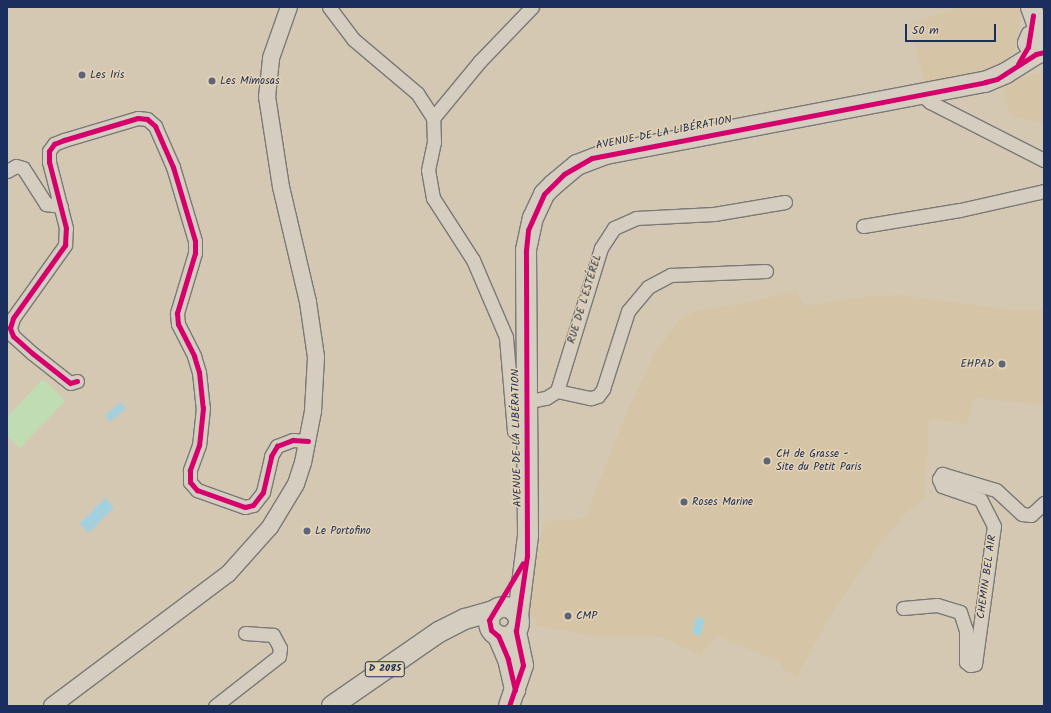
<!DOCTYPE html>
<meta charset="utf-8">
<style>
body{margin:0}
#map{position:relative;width:1051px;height:713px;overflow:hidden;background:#d4c8b3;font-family:Kalam,sans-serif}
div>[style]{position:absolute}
.built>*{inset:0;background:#d5c4a6}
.green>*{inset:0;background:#c0dcb2}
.water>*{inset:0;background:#a4d0de;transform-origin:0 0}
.roads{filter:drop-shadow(1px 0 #7a7978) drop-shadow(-1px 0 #7a7978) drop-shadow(0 1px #7a7978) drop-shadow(0 -1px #7a7978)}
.minor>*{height:13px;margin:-6.5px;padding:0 6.5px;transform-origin:6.5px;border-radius:6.5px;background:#d5cdc0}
.tertiary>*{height:16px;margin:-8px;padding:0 8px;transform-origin:8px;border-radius:8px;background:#d5cdc0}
.primary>*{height:20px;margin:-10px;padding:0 10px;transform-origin:10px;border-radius:10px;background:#d5cdc0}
.primary>.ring{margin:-10px;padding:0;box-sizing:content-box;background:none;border:20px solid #d5cdc0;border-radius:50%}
.cycleway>*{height:5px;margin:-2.5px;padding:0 2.5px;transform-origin:2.5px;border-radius:2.5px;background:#d6006c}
.dots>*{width:11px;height:11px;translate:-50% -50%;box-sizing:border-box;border:2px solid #e6d3b1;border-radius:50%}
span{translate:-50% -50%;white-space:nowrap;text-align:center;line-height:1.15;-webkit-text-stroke:3px #e6d3b1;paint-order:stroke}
.shield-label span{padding:1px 3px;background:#e6d3b1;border:1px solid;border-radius:3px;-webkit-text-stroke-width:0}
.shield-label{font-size:10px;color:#1b2f5e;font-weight:700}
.poi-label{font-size:11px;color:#1b2f5e}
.left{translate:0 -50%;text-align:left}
.right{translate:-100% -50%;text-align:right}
.street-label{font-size:11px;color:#1b2f5e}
.frame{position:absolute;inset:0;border:8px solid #1b2f5e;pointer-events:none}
.scale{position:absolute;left:905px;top:24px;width:91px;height:18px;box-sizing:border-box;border:2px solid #1b2f5e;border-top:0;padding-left:5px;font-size:12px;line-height:14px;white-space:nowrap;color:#1b2f5e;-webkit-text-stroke:3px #e6d3b1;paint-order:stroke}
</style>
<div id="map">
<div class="built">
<div style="clip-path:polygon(959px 7px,1018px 7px,1021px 14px,1015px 49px,993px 72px,925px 85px,910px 25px)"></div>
<div style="clip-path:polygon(1044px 72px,1044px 123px,1010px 116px,1002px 84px)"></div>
<div style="clip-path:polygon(796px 291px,805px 306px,867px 296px,901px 295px,1013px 310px,1043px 310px,1044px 307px,1044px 405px,974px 398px,967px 425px,936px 419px,929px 420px,925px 499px,907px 512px,882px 541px,836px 607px,797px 677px,781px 668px,783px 663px,717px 636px,700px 656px,662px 637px,601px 637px,536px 626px,537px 619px,526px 612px,543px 524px,547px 521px,588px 518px,593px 497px,627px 412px,655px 352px,680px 319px,696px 311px,746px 303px)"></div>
</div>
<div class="green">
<div style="clip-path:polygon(43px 379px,65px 401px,20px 448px,7px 436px,7px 417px)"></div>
</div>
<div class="water">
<div style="left:121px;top:402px;width:8px;height:21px;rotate:50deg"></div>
<div style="left:105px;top:498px;width:13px;height:36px;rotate:45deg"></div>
<div style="left:696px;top:617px;width:9px;height:17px;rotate:13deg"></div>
</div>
<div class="roads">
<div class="minor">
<div style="left:329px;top:7px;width:40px;rotate:53deg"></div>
<div style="left:353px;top:39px;width:84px;rotate:40.2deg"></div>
<div style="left:417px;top:93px;width:30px;rotate:57deg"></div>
<div style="left:921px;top:94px;width:12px;rotate:42deg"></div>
<div style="left:930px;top:102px;width:128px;rotate:27deg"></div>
<div style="left:7px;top:171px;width:10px;rotate:-29deg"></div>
<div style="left:16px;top:166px;width:7px;rotate:16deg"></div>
<div style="left:23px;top:168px;width:43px;rotate:57.4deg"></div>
<div style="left:46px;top:204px;width:15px;rotate:8deg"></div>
<div style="left:863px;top:226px;width:98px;rotate:-9.4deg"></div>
<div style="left:960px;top:210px;width:86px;rotate:-12.7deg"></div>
<div style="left:77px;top:381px;width:7px;rotate:164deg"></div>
<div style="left:70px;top:383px;width:48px;rotate:-141.7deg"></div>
<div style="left:32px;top:353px;width:25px;rotate:-138deg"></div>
<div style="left:13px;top:336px;width:9px;rotate:-111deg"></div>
<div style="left:10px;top:328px;width:10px;rotate:-73deg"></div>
<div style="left:13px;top:318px;width:90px;rotate:-54.5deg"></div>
<div style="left:65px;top:245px;width:17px;rotate:-87deg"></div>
<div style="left:66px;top:228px;width:68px;rotate:-104.4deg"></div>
<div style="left:49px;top:162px;width:11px;rotate:-90deg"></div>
<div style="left:49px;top:151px;width:9px;rotate:-54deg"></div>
<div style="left:54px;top:144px;width:11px;rotate:-22deg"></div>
<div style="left:64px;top:140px;width:77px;rotate:-16.6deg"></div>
<div style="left:138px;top:118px;width:9px;rotate:6deg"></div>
<div style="left:147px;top:119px;width:11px;rotate:41deg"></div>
<div style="left:155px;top:126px;width:45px;rotate:66.3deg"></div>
<div style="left:173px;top:167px;width:77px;rotate:73.4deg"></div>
<div style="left:195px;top:241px;width:12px;rotate:90deg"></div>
<div style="left:195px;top:253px;width:63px;rotate:106.7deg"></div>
<div style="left:177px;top:313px;width:11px;rotate:85deg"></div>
<div style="left:178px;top:324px;width:36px;rotate:63deg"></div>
<div style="left:194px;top:356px;width:17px;rotate:73deg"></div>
<div style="left:199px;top:372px;width:36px;rotate:84deg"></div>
<div style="left:203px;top:408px;width:37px;rotate:96deg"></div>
<div style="left:199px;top:445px;width:27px;rotate:110deg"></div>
<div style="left:190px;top:470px;width:12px;rotate:90deg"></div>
<div style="left:190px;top:482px;width:11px;rotate:49deg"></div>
<div style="left:197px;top:490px;width:51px;rotate:19.5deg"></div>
<div style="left:245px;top:507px;width:8px;rotate:-14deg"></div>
<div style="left:253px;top:505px;width:16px;rotate:-52deg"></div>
<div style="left:263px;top:492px;width:37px;rotate:-77deg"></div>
<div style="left:271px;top:456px;width:12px;rotate:-59deg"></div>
<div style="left:277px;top:446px;width:17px;rotate:-21deg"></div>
<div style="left:293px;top:440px;width:15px;rotate:4deg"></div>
<div style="left:557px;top:391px;width:35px;rotate:12deg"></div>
<div style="left:591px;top:398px;width:7px;rotate:-16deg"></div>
<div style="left:598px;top:396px;width:9px;rotate:-54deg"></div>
<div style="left:603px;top:389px;width:82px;rotate:-72.2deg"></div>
<div style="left:628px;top:311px;width:31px;rotate:-50deg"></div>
<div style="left:648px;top:287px;width:26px;rotate:-28deg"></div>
<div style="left:671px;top:275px;width:95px;rotate:-2.4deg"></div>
<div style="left:525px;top:402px;width:21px;rotate:-11deg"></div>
<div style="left:546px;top:398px;width:13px;rotate:-32deg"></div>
<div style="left:557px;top:391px;width:150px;rotate:-72.9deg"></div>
<div style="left:601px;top:248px;width:24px;rotate:-57deg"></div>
<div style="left:614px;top:228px;width:24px;rotate:-24deg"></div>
<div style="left:636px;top:218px;width:78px;rotate:-2.9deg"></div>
<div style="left:714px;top:214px;width:72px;rotate:-9.6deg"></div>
<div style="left:526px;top:439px;width:14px;rotate:-146deg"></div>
<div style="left:514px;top:431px;width:94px;rotate:-94.9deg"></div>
<div style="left:506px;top:337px;width:84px;rotate:-113.2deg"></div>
<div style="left:473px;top:260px;width:74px;rotate:-122.8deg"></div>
<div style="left:433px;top:198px;width:28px;rotate:-100deg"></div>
<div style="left:428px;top:170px;width:29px;rotate:-78deg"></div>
<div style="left:434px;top:142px;width:24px;rotate:-92deg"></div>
<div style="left:433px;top:118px;width:74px;rotate:-50.5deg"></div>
<div style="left:480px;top:61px;width:75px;rotate:-46.1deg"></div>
<div style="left:903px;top:608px;width:34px;rotate:-5deg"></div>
<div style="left:937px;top:605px;width:24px;rotate:17deg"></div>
<div style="left:960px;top:612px;width:19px;rotate:72deg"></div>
<div style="left:966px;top:630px;width:32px;rotate:90deg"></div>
<div style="left:966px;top:662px;width:5px;rotate:37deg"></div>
<div style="left:970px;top:665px;width:5px;rotate:-11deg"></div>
<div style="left:975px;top:664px;width:139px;rotate:-82.2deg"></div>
<div style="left:994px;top:526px;width:30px;rotate:-117deg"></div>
<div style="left:980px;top:499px;width:40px;rotate:-161.1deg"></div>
<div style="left:942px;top:486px;width:8px;rotate:-113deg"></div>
<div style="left:939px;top:479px;width:6px;rotate:-59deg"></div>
<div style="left:942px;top:474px;width:56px;rotate:16.5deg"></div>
<div style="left:996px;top:490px;width:35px;rotate:43deg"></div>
<div style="left:1022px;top:514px;width:9px;rotate:6deg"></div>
<div style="left:1031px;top:515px;width:18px;rotate:-43deg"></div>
<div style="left:215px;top:706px;width:81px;rotate:-38deg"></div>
<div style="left:279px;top:656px;width:8px;rotate:-83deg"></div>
<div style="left:280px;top:648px;width:15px;rotate:-118deg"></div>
<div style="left:273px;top:635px;width:28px;rotate:-176deg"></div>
</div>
<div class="tertiary">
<div style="left:52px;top:706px;width:220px;rotate:-36.9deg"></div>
<div style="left:228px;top:574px;width:63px;rotate:-48.2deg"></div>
<div style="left:270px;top:527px;width:50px;rotate:-58.8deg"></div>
<div style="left:296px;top:484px;width:22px;rotate:-72deg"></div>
<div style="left:303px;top:463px;width:53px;rotate:-79.1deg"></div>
<div style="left:313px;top:411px;width:54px;rotate:-86.8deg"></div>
<div style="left:316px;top:357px;width:56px;rotate:-98.3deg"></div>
<div style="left:308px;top:302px;width:118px;rotate:-103.2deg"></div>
<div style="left:281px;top:187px;width:91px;rotate:-98.8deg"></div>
<div style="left:267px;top:97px;width:39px;rotate:-84deg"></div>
<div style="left:271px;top:58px;width:54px;rotate:-70.6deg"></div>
</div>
<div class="primary">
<div style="left:1031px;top:7px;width:29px;rotate:70deg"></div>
<div style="left:1044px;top:35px;width:8px;rotate:-173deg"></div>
<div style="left:1036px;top:34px;width:5px;rotate:158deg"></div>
<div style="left:1031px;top:36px;width:8px;rotate:113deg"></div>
<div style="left:1028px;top:43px;width:11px;rotate:63deg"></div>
<div style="left:1033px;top:53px;width:11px;rotate:-5deg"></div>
<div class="ring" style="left:489px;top:607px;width:10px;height:10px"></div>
<div style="left:518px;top:616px;width:81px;rotate:-82.9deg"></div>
<div style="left:528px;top:536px;width:286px;rotate:-90.4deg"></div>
<div style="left:526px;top:250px;width:33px;rotate:-78deg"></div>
<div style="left:533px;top:218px;width:26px;rotate:-65deg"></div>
<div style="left:544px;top:194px;width:13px;rotate:-45deg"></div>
<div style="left:553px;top:185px;width:31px;rotate:-40deg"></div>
<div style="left:577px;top:165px;width:31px;rotate:-21deg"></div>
<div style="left:606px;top:154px;width:386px;rotate:-10.8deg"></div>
<div style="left:985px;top:82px;width:23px;rotate:-23deg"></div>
<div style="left:1006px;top:73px;width:36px;rotate:-32deg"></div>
<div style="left:498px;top:636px;width:25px;rotate:67deg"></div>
<div style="left:508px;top:659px;width:32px;rotate:77deg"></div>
<div style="left:332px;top:706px;width:130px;rotate:-34.7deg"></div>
<div style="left:439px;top:632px;width:29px;rotate:-27deg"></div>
<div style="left:465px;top:619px;width:29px;rotate:-16deg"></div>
<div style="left:509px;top:706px;width:43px;rotate:-71.1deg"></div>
<div style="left:523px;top:665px;width:35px;rotate:-102deg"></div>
</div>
</div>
<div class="cycleway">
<div style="left:1018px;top:64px;width:20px;rotate:-60deg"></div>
<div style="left:1028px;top:47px;width:32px;rotate:-81deg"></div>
<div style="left:77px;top:381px;width:7px;rotate:164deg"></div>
<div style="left:70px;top:383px;width:48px;rotate:-141.7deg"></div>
<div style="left:32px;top:353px;width:25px;rotate:-138deg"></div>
<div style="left:13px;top:336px;width:9px;rotate:-111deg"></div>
<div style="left:10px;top:328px;width:10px;rotate:-73deg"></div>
<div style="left:13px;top:318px;width:90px;rotate:-54.5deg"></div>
<div style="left:65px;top:245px;width:17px;rotate:-87deg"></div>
<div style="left:66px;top:228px;width:68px;rotate:-104.4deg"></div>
<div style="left:49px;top:162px;width:11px;rotate:-90deg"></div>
<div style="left:49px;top:151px;width:9px;rotate:-54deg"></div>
<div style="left:54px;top:144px;width:11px;rotate:-22deg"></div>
<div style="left:64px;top:140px;width:77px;rotate:-16.6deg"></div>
<div style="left:138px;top:118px;width:9px;rotate:6deg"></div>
<div style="left:147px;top:119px;width:11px;rotate:41deg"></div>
<div style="left:155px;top:126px;width:45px;rotate:66.3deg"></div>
<div style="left:173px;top:167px;width:77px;rotate:73.4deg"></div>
<div style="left:195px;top:241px;width:12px;rotate:90deg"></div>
<div style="left:195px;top:253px;width:63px;rotate:106.7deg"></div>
<div style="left:177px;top:313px;width:11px;rotate:85deg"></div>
<div style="left:178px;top:324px;width:36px;rotate:63deg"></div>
<div style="left:194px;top:356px;width:17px;rotate:73deg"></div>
<div style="left:199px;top:372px;width:36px;rotate:84deg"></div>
<div style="left:203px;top:408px;width:37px;rotate:96deg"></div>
<div style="left:199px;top:445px;width:27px;rotate:110deg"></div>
<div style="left:190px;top:470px;width:12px;rotate:90deg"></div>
<div style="left:190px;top:482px;width:11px;rotate:49deg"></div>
<div style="left:197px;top:490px;width:51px;rotate:19.5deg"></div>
<div style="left:245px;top:507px;width:8px;rotate:-14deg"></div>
<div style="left:253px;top:505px;width:16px;rotate:-52deg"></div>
<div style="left:263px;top:492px;width:37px;rotate:-77deg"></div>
<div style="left:271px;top:456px;width:12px;rotate:-59deg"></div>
<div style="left:277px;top:446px;width:17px;rotate:-21deg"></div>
<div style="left:293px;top:440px;width:15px;rotate:4deg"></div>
<div style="left:515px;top:690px;width:32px;rotate:-103deg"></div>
<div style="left:508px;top:659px;width:25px;rotate:-113deg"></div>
<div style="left:498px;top:636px;width:9px;rotate:-139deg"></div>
<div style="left:491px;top:630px;width:10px;rotate:-101deg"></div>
<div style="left:489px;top:620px;width:66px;rotate:-59.2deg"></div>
<div style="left:509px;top:706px;width:43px;rotate:-71.1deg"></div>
<div style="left:523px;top:665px;width:35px;rotate:-102deg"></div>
<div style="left:516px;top:631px;width:76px;rotate:-81.7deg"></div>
<div style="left:527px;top:556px;width:306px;rotate:-90.2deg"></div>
<div style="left:526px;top:250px;width:20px;rotate:-84deg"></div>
<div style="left:528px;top:230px;width:39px;rotate:-66deg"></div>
<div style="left:544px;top:194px;width:28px;rotate:-45deg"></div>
<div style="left:564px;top:174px;width:32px;rotate:-30deg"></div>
<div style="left:592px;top:158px;width:400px;rotate:-10.9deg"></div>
<div style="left:985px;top:82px;width:12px;rotate:-14deg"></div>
<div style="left:997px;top:79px;width:46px;rotate:-32.7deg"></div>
<div style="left:1036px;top:54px;width:8px;rotate:-14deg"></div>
</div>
<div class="dots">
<div style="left:82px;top:75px;background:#5c657c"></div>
<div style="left:212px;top:81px;background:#5c657c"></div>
<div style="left:1002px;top:364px;background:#5c657c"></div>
<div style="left:767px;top:461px;background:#5c657c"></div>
<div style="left:684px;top:502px;background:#5c657c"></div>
<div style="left:307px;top:531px;background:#5c657c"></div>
<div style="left:568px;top:616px;background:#5c657c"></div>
</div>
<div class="shield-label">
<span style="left:385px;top:669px">D 2085</span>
</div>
<div class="poi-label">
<span class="left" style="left:90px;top:75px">Les Iris</span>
<span class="left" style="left:220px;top:81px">Les Mimosas</span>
<span class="right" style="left:994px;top:364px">EHPAD</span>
<span class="left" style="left:776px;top:461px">CH de Grasse -<br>Site du Petit Paris</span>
<span class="left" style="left:692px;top:502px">Roses Marine</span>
<span class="left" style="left:315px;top:531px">Le Portofino</span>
<span class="left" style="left:576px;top:616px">CMP</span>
</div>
<div class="street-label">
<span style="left:664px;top:133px;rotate:-11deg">AVENUE DE LA LIBÉRATION</span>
<span style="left:585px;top:299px;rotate:-73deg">RUE DE L'ESTÉREL</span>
<span style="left:517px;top:438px;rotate:-91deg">AVENUE DE LA LIBÉRATION</span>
<span style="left:987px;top:577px;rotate:-82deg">CHEMIN BEL AIR</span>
</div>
<div class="frame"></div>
<div class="scale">50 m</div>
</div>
